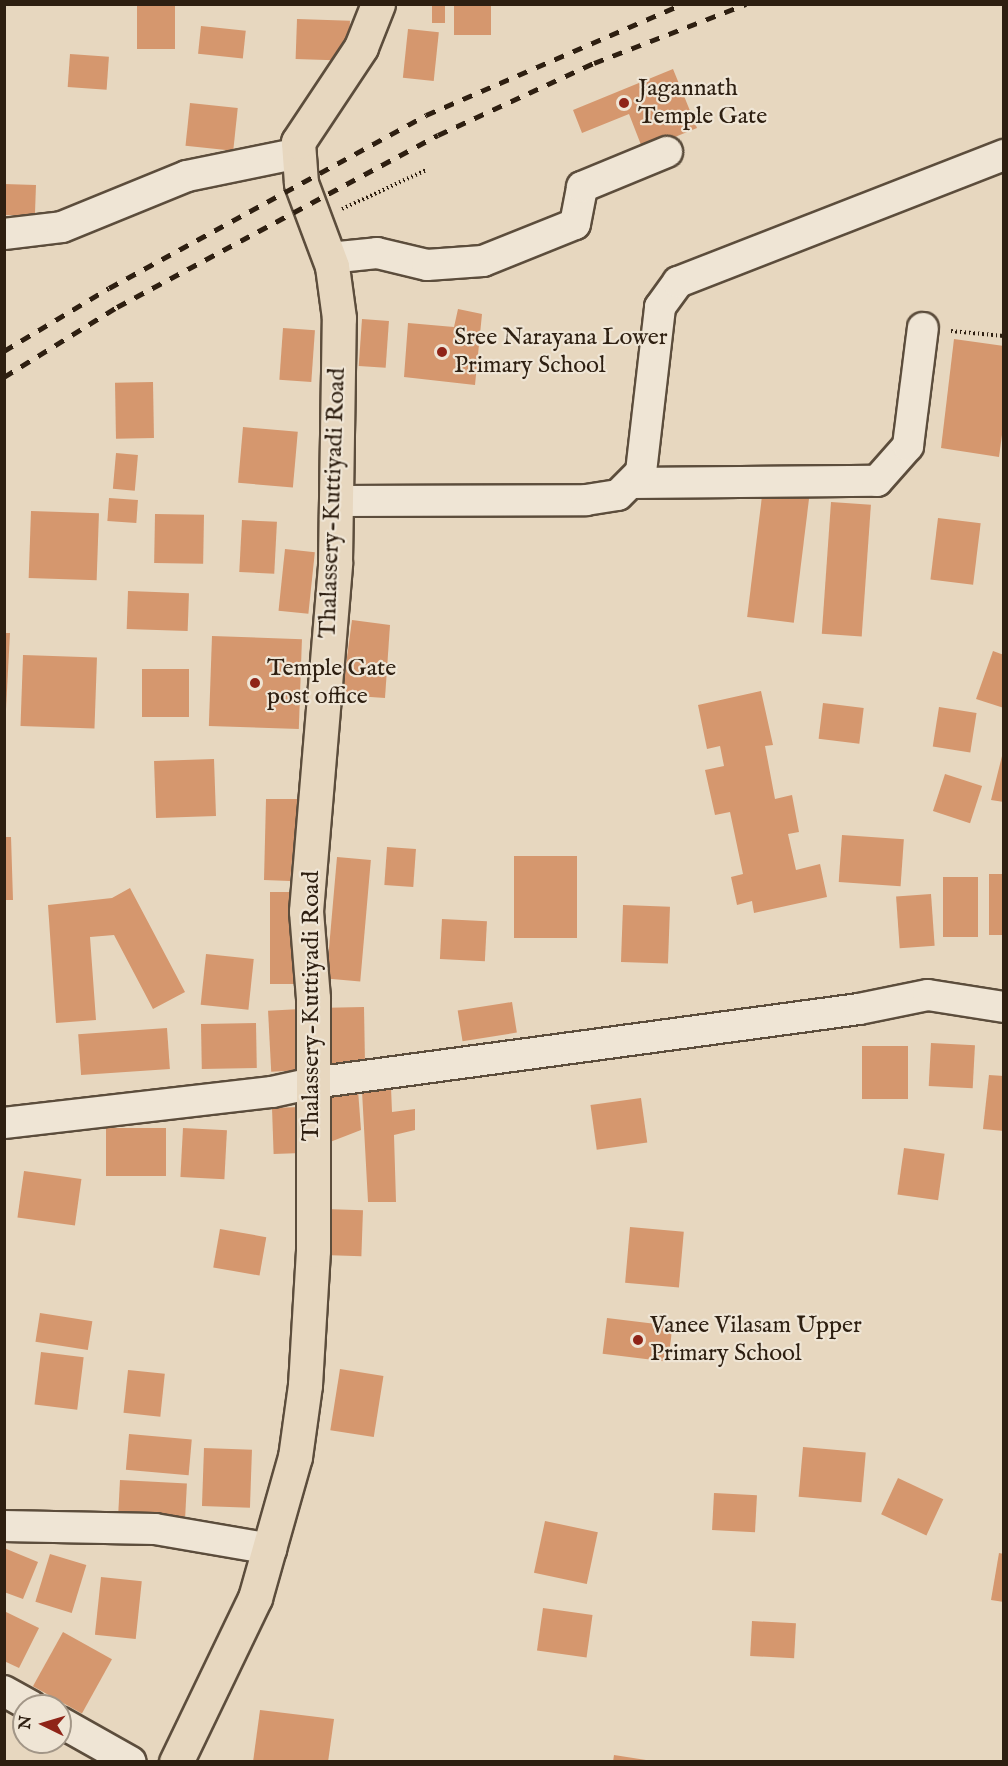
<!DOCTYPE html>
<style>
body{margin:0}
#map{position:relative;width:1008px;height:1766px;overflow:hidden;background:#e7d7bf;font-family:"IM FELL English",serif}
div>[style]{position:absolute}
.building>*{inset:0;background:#d5976e;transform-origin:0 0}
.path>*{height:4px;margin-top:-2px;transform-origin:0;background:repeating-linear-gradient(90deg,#2e1f11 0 1.5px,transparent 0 4.5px)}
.roads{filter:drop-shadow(2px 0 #5c4d3c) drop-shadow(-2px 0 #5c4d3c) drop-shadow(0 2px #5c4d3c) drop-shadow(0 -2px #5c4d3c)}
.street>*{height:30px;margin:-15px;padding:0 15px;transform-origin:15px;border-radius:15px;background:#efe5d5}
.primary>*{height:33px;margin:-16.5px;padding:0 16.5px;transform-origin:16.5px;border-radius:16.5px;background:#e7d7bf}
.rail>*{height:4.5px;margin-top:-2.25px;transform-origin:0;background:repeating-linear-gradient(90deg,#2e1f11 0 10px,transparent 0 20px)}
.dots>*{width:16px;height:16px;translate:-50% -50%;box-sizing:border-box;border:3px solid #efe5d5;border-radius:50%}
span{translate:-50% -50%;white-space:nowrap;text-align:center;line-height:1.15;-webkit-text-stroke:4.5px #efe5d5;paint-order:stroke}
.poi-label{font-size:24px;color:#2e1f11}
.left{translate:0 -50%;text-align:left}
.street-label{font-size:24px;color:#2e1f11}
.frame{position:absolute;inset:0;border:6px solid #2e1f11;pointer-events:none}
.north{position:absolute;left:12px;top:1694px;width:60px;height:60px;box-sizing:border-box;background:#efe5d5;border:2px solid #a29687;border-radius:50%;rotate:275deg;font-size:16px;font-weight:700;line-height:24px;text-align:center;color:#2e1f11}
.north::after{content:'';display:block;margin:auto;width:21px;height:27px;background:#8f2418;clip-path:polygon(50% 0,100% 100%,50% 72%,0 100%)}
</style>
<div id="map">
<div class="building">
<div style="left:137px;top:4px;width:38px;height:45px"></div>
<div style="left:432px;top:4px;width:13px;height:19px"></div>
<div style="left:454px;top:4px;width:37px;height:31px"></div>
<div style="left:297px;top:19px;width:53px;height:40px;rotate:2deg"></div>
<div style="left:201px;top:26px;width:45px;height:28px;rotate:6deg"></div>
<div style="left:408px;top:29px;width:31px;height:49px;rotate:6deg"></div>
<div style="left:70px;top:54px;width:39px;height:33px;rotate:4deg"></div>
<div style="clip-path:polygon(673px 69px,697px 128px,643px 150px,629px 114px,582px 133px,573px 110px)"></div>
<div style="left:190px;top:103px;width:48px;height:43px;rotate:6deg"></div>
<div style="left:4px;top:184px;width:32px;height:31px;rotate:2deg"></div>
<div style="clip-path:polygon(458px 309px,482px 314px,475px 385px,404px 377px,408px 323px,454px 327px)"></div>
<div style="left:362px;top:319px;width:27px;height:47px;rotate:4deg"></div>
<div style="left:283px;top:328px;width:32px;height:52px;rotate:4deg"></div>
<div style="clip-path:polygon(954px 339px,1004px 346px,1004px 420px,999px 457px,941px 448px)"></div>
<div style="left:153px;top:382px;width:56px;height:38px;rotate:89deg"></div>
<div style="left:243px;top:427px;width:55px;height:56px;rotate:5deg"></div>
<div style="left:116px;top:453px;width:22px;height:36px;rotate:5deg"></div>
<div style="left:763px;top:488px;width:47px;height:130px;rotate:7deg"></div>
<div style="left:109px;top:498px;width:29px;height:23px;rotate:4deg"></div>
<div style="left:831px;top:502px;width:40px;height:132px;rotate:4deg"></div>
<div style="left:31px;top:511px;width:68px;height:67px;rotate:2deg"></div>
<div style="left:155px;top:514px;width:49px;height:49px;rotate:1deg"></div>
<div style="left:938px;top:518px;width:43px;height:62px;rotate:7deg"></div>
<div style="left:242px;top:520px;width:35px;height:52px;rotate:3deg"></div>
<div style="left:285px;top:549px;width:30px;height:62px;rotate:6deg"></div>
<div style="left:128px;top:591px;width:61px;height:38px;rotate:2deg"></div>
<div style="clip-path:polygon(352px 620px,390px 625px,385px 698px,342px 695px)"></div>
<div style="clip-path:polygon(4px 633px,10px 633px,6px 709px,4px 709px)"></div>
<div style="left:212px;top:636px;width:90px;height:90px;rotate:2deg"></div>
<div style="clip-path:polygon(993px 651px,1004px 655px,1004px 708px,976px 699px)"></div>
<div style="left:23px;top:655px;width:74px;height:71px;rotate:2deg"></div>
<div style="left:142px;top:669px;width:47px;height:48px"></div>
<div style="clip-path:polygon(761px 691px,773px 745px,765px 746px,775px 799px,792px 795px,799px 832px,788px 834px,796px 870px,820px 864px,827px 897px,754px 913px,752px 901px,737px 905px,731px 877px,743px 874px,730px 812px,715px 815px,705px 770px,724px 766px,720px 746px,707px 749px,698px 705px)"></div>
<div style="left:823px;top:703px;width:41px;height:36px;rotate:7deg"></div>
<div style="left:939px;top:707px;width:38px;height:40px;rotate:9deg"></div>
<div style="clip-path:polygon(1003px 752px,1004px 752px,1004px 802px,991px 800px)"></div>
<div style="left:214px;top:759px;width:57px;height:60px;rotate:88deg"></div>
<div style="left:945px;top:774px;width:39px;height:39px;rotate:18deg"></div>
<div style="clip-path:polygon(266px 799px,298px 799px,290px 881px,264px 880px)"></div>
<div style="left:842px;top:835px;width:62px;height:47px;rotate:4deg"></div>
<div style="clip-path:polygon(4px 837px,11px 837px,13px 900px,4px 900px)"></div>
<div style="left:387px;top:847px;width:29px;height:38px;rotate:4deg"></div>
<div style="left:514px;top:856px;width:63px;height:82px"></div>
<div style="left:337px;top:857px;width:34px;height:122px;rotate:5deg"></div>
<div style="left:989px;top:874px;width:15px;height:61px"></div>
<div style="left:943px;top:877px;width:35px;height:60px"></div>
<div style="clip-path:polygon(130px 888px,185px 992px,153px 1009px,114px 935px,90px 937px,96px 1020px,56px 1023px,48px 905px,112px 898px)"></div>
<div style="left:270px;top:892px;width:27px;height:92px"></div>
<div style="left:931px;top:894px;width:52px;height:35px;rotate:86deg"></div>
<div style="left:623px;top:905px;width:47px;height:57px;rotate:2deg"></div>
<div style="left:442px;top:919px;width:45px;height:40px;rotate:3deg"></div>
<div style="left:206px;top:954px;width:48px;height:51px;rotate:6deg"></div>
<div style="left:512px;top:1002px;width:31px;height:55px;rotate:81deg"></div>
<div style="left:364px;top:1007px;width:61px;height:36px;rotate:89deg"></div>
<div style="left:301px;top:1009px;width:61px;height:33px;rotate:87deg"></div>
<div style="left:256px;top:1023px;width:45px;height:55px;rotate:89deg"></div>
<div style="left:167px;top:1028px;width:41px;height:89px;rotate:86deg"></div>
<div style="left:931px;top:1043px;width:44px;height:43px;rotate:3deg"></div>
<div style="left:862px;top:1046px;width:46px;height:53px"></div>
<div style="clip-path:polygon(989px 1075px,1004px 1076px,1004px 1131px,983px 1129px)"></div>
<div style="clip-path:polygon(391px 1087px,392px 1112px,415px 1109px,415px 1130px,394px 1135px,396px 1202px,368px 1202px,362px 1091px)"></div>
<div style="clip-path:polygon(358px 1090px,361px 1130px,330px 1142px,325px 1098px)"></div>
<div style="left:641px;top:1098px;width:45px;height:51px;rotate:82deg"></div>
<div style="left:300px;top:1107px;width:46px;height:28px;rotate:88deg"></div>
<div style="left:106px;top:1128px;width:60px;height:48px"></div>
<div style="left:183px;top:1128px;width:44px;height:49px;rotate:3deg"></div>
<div style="left:904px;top:1148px;width:41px;height:47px;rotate:8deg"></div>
<div style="left:24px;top:1171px;width:58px;height:47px;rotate:8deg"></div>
<div style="left:325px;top:1209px;width:38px;height:46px;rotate:2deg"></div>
<div style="left:630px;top:1227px;width:54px;height:56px;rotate:5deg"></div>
<div style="left:220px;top:1229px;width:47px;height:39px;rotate:10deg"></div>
<div style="left:40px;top:1313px;width:53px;height:29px;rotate:9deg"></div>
<div style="left:607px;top:1318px;width:66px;height:36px;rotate:7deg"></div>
<div style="left:41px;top:1352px;width:43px;height:53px;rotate:7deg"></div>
<div style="left:340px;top:1369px;width:44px;height:62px;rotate:9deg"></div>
<div style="left:128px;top:1370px;width:37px;height:43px;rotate:6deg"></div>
<div style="left:129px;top:1434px;width:63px;height:36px;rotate:5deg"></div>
<div style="left:803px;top:1447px;width:63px;height:50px;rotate:5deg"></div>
<div style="left:204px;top:1448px;width:48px;height:58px;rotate:2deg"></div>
<div style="left:898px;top:1478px;width:50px;height:40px;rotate:25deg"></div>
<div style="left:120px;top:1480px;width:67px;height:33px;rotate:3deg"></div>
<div style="left:714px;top:1493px;width:43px;height:37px;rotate:3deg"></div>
<div style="left:545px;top:1521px;width:54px;height:53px;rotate:12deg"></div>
<div style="clip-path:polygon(4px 1548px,38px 1562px,23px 1599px,4px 1592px)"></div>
<div style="clip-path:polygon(999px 1553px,1004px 1554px,1004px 1602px,991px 1600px)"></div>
<div style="left:50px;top:1554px;width:38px;height:50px;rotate:17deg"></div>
<div style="left:101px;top:1577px;width:41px;height:58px;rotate:6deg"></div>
<div style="left:543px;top:1608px;width:50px;height:43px;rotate:8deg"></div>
<div style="clip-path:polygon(4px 1611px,39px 1628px,19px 1668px,4px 1661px)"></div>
<div style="left:752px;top:1621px;width:44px;height:35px;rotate:3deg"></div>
<div style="left:63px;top:1632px;width:56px;height:62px;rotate:29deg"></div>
<div style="clip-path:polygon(260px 1710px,334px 1719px,328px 1762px,253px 1762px)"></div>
<div style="clip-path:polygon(614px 1755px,646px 1760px,646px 1762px,613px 1762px)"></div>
</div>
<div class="path">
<div style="left:342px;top:209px;width:93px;rotate:-24.9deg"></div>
<div style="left:951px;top:331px;width:53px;rotate:5.4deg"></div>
</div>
<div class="roads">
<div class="street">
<div style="left:4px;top:234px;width:58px;rotate:-6.9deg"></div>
<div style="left:62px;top:227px;width:135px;rotate:-22.2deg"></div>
<div style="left:187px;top:176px;width:114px;rotate:-11.6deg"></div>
<div style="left:329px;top:258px;width:48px;rotate:-5.9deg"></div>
<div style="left:377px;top:253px;width:51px;rotate:13.5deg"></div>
<div style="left:427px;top:265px;width:56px;rotate:-4.1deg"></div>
<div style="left:483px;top:261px;width:99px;rotate:-21.9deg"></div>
<div style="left:575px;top:224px;width:38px;rotate:-79deg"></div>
<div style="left:582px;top:187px;width:92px;rotate:-22.4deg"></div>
<div style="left:631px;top:483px;width:246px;rotate:-0.5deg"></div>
<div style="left:877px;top:481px;width:47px;rotate:-48.5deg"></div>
<div style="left:908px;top:446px;width:119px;rotate:-82.8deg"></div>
<div style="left:338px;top:501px;width:248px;rotate:-0.2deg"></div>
<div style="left:586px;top:500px;width:32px;rotate:-9deg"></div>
<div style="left:618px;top:495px;width:33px;rotate:-45deg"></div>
<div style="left:641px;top:472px;width:166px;rotate:-83.4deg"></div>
<div style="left:660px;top:307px;width:31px;rotate:-54deg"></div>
<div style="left:678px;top:282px;width:350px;rotate:-21.3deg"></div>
<div style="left:4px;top:1123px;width:270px;rotate:-6.6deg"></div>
<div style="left:272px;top:1092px;width:42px;rotate:-12.4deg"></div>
<div style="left:313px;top:1083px;width:551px;rotate:-7.72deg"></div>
<div style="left:859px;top:1009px;width:70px;rotate:-11.5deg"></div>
<div style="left:928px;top:995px;width:77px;rotate:9deg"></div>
<div style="left:4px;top:1526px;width:151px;rotate:1.1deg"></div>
<div style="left:155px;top:1529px;width:118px;rotate:9.8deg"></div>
<div style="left:4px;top:1691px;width:31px;rotate:29deg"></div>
<div style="left:60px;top:1722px;width:81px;rotate:29.4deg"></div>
</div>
<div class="primary">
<div style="left:176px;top:1762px;width:182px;rotate:-64.3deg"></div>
<div style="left:255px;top:1598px;width:147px;rotate:-74.2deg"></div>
<div style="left:295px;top:1457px;width:73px;rotate:-82.1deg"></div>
<div style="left:305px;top:1385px;width:135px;rotate:-86.6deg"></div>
<div style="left:313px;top:1250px;width:252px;rotate:-90deg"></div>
<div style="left:313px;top:998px;width:87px;rotate:-94.6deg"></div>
<div style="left:306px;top:911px;width:350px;rotate:-85.2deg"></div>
<div style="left:335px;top:562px;width:244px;rotate:-89.1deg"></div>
<div style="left:339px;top:318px;width:52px;rotate:-97.7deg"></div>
<div style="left:332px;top:266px;width:89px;rotate:-110.5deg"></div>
<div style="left:301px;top:183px;width:41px;rotate:-94.2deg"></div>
<div style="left:298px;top:142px;width:114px;rotate:-56.4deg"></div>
<div style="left:361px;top:47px;width:46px;rotate:-68.4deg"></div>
</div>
</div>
<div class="rail">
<div style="left:4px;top:351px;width:122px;rotate:-31deg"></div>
<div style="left:109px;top:288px;width:361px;rotate:-28.6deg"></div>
<div style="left:426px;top:115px;width:280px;rotate:-23.4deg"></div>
<div style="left:4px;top:377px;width:133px;rotate:-31.8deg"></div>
<div style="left:117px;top:307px;width:364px;rotate:-28.2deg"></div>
<div style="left:438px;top:135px;width:172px;rotate:-24.8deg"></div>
<div style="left:594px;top:63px;width:163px;rotate:-21.2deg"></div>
</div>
<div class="dots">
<div style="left:624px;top:103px;background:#8f2418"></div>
<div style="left:442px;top:352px;background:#8f2418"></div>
<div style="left:255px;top:683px;background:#8f2418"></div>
<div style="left:638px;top:1340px;background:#8f2418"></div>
</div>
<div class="poi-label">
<span class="left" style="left:638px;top:103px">Jagannath<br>Temple Gate</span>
<span class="left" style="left:454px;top:352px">Sree Narayana Lower<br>Primary School</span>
<span class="left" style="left:267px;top:683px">Temple Gate<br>post office</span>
<span class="left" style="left:650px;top:1340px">Vanee Vilasam Upper<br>Primary School</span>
</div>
<div class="street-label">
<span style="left:333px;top:503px;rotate:-88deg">Thalassery-Kuttiyadi Road</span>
<span style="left:312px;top:1006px;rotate:-90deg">Thalassery-Kuttiyadi Road</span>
</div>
<div class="frame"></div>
<div class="north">N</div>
</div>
